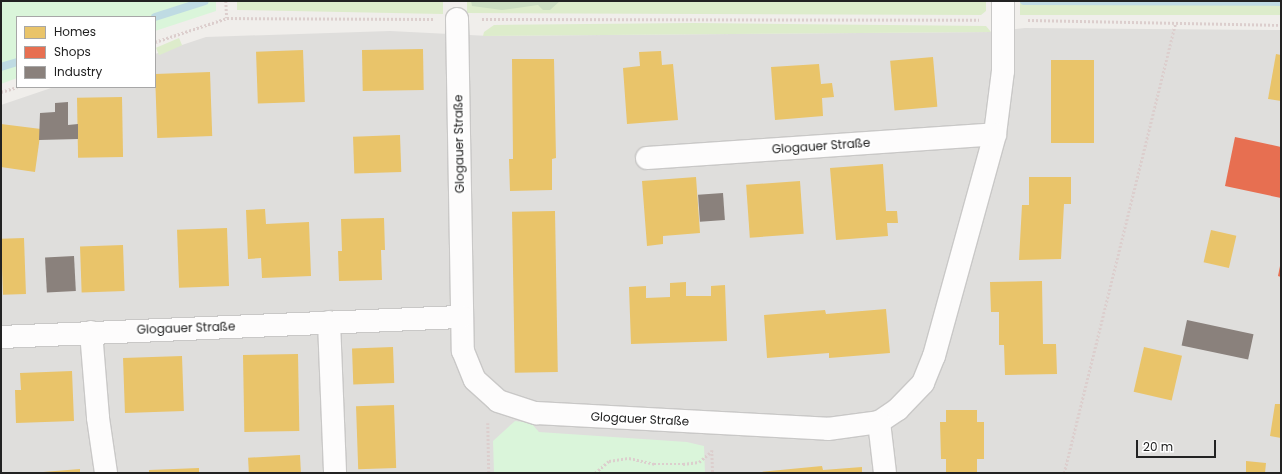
<!DOCTYPE html>
<meta charset="utf-8">
<style>
body{margin:0}
#map{position:relative;width:1282px;height:474px;overflow:hidden;background:#f0eeeb;font-family:Poppins,sans-serif}
div>[style]{position:absolute}
.residential>*{inset:0;background:#dfdedc}
.grass>*{inset:0;background:#ddeccb;transform-origin:0 0}
.forest>*{inset:0;background:#cbdec1}
.park>*{inset:0;background:#daf5da}
.homes>*{inset:0;background:#e9c46a;transform-origin:0 0}
.shops>*{inset:0;background:#e76f51}
.industry>*{inset:0;background:#8a817c;transform-origin:0 0}
.stream>*{height:8px;margin:-4px;padding:0 4px;transform-origin:4px;border-radius:4px;background:#bfdbe3}
.path>*{height:2.5px;margin-top:-1.25px;transform-origin:0;background:repeating-linear-gradient(90deg,#dccecd 0 2px,transparent 0 4px)}
.roads{filter:drop-shadow(1px 0 #c9c8c7) drop-shadow(-1px 0 #c9c8c7) drop-shadow(0 1px #c9c8c7) drop-shadow(0 -1px #c9c8c7)}
.street>*{height:22px;margin:-11px;padding:0 11px;transform-origin:11px;border-radius:11px;background:#fdfcfc}
span{translate:-50% -50%;white-space:nowrap;text-align:center;line-height:1.15;-webkit-text-stroke:4px #fff;paint-order:stroke}
.street-label{font-size:12px;color:#222}
.frame{position:absolute;inset:0;border:2px solid #222;pointer-events:none}
.legend{position:absolute;left:16px;top:16px;width:140px;height:72px;box-sizing:border-box;background:#fff;border:1px solid #a7a7a7;margin:0;padding:5px 7px;list-style:none;font-size:12px;color:#222}
.legend li{display:flex;align-items:center;gap:8px;height:20px}
.legend b{width:20px;border:1px solid #a7a7a7}
.scale{position:absolute;left:1136px;top:440px;width:80px;height:18px;box-sizing:border-box;border:2px solid #222;border-top:0;padding-left:5px;font-size:12px;line-height:14px;white-space:nowrap;color:#222;-webkit-text-stroke:3px #fff;paint-order:stroke}
</style>
<div id="map">
<div class="residential">
<div style="clip-path:polygon(1025px 28px,1281px 30px,1281px 473px,1px 473px,1px 105px,54px 87px,155px 87px,155px 54px,206px 37px,390px 31px,489px 36px,991px 32px)"></div>
</div>
<div class="grass">
<div style="clip-path:polygon(237px 1px,443px 1px,443px 14px,237px 10px)"></div>
<div style="clip-path:polygon(467px 1px,986px 1px,986px 11px,981px 15px,467px 13px)"></div>
<div style="left:1020px;top:1px;width:261px;height:14px"></div>
<div style="clip-path:polygon(694px 23px,986px 26px,991px 32px,483px 36px,484px 32px,494px 25px)"></div>
<div style="left:179px;top:38px;width:8px;height:25px;rotate:67deg"></div>
</div>
<div class="forest">
<div style="clip-path:polygon(471px 1px,560px 1px,550px 10px,543px 10px,538px 5px,502px 10px,472px 6px)"></div>
</div>
<div class="park">
<div style="clip-path:polygon(1px 1px,216px 1px,216px 11px,155px 31px,155px 17px,17px 17px,17px 78px,1px 84px)"></div>
<div style="clip-path:polygon(515px 421px,531px 423px,539px 432px,687px 442px,704px 446px,705px 473px,494px 473px,493px 441px)"></div>
</div>
<div class="homes">
<div style="left:423px;top:49px;width:41px;height:61px;rotate:89deg"></div>
<div style="left:303px;top:50px;width:52px;height:47px;rotate:88deg"></div>
<div style="clip-path:polygon(661px 51px,662px 65px,673px 64px,678px 120px,627px 124px,623px 68px,640px 66px,639px 52px)"></div>
<div style="clip-path:polygon(1276px 54px,1281px 55px,1281px 101px,1268px 99px)"></div>
<div style="left:933px;top:57px;width:50px;height:43px;rotate:85deg"></div>
<div style="clip-path:polygon(512px 59px,554px 59px,556px 158px,552px 159px,552px 190px,510px 191px,509px 159px,513px 159px)"></div>
<div style="left:1051px;top:60px;width:43px;height:83px"></div>
<div style="clip-path:polygon(819px 64px,821px 84px,832px 83px,834px 97px,822px 98px,823px 116px,775px 120px,771px 67px)"></div>
<div style="left:210px;top:72px;width:64px;height:55px;rotate:88deg"></div>
<div style="left:122px;top:97px;width:60px;height:45px;rotate:89deg"></div>
<div style="clip-path:polygon(1px 124px,41px 129px,35px 172px,1px 167px)"></div>
<div style="left:400px;top:135px;width:37px;height:47px;rotate:88deg"></div>
<div style="clip-path:polygon(883px 164px,886px 211px,897px 211px,898px 223px,887px 223px,888px 236px,836px 240px,830px 168px)"></div>
<div style="clip-path:polygon(696px 177px,700px 233px,663px 236px,663px 244px,647px 246px,642px 181px)"></div>
<div style="clip-path:polygon(1029px 177px,1071px 177px,1071px 204px,1064px 204px,1061px 259px,1019px 260px,1022px 205px,1029px 205px)"></div>
<div style="left:800px;top:181px;width:53px;height:54px;rotate:86deg"></div>
<div style="clip-path:polygon(265px 209px,266px 224px,309px 222px,311px 276px,262px 278px,261px 258px,248px 259px,246px 210px)"></div>
<div style="left:555px;top:211px;width:161px;height:43px;rotate:89deg"></div>
<div style="clip-path:polygon(384px 218px,385px 250px,381px 250px,382px 280px,339px 281px,338px 251px,342px 251px,341px 219px)"></div>
<div style="left:227px;top:228px;width:58px;height:50px;rotate:88deg"></div>
<div style="left:1211px;top:230px;width:26px;height:33px;rotate:13deg"></div>
<div style="left:24px;top:238px;width:56px;height:23px;rotate:88deg"></div>
<div style="left:123px;top:245px;width:46px;height:43px;rotate:88deg"></div>
<div style="clip-path:polygon(1042px 281px,1043px 344px,1056px 344px,1057px 374px,1005px 375px,1004px 345px,999px 345px,999px 312px,991px 312px,990px 282px)"></div>
<div style="clip-path:polygon(686px 282px,686px 296px,711px 296px,711px 286px,725px 285px,727px 341px,631px 344px,629px 287px,646px 286px,646px 298px,670px 297px,670px 283px)"></div>
<div style="clip-path:polygon(886px 309px,890px 353px,829px 358px,829px 353px,767px 358px,764px 315px,825px 310px,826px 314px)"></div>
<div style="left:393px;top:347px;width:36px;height:41px;rotate:88deg"></div>
<div style="left:1144px;top:347px;width:39px;height:46px;rotate:13deg"></div>
<div style="left:298px;top:354px;width:77px;height:55px;rotate:89deg"></div>
<div style="left:182px;top:356px;width:55px;height:59px;rotate:88deg"></div>
<div style="clip-path:polygon(72px 371px,74px 421px,16px 423px,15px 390px,21px 390px,20px 373px)"></div>
<div style="clip-path:polygon(1275px 404px,1281px 404px,1281px 438px,1270px 436px)"></div>
<div style="left:394px;top:405px;width:63px;height:38px;rotate:88deg"></div>
<div style="clip-path:polygon(946px 410px,977px 410px,977px 422px,984px 422px,984px 459px,977px 459px,977px 473px,946px 473px,946px 459px,941px 459px,940px 422px,946px 422px)"></div>
<div style="left:300px;top:455px;width:18px;height:52px;rotate:87deg"></div>
<div style="clip-path:polygon(1246px 461px,1266px 463px,1265px 473px,1246px 473px)"></div>
<div style="clip-path:polygon(822px 466px,823px 470px,862px 467px,862px 473px,750px 473px)"></div>
<div style="clip-path:polygon(199px 468px,199px 473px,149px 473px,149px 470px)"></div>
<div style="clip-path:polygon(80px 469px,80px 473px,43px 473px,43px 472px)"></div>
</div>
<div class="shops">
<div style="clip-path:polygon(1235px 137px,1281px 147px,1281px 198px,1225px 186px)"></div>
<div style="clip-path:polygon(1280px 266px,1281px 266px,1281px 277px,1278px 276px)"></div>
</div>
<div class="industry">
<div style="clip-path:polygon(68px 102px,68px 125px,78px 124px,78px 139px,39px 140px,40px 113px,55px 112px,55px 103px)"></div>
<div style="left:723px;top:193px;width:27px;height:25px;rotate:86deg"></div>
<div style="left:74px;top:256px;width:35px;height:29px;rotate:87deg"></div>
<div style="left:1187px;top:320px;width:68px;height:26px;rotate:12deg"></div>
</div>
<div class="stream">
<div style="left:1024px;top:1px;width:257px;rotate:0.2deg"></div>
<div style="left:155px;top:17px;width:52px;rotate:-17.7deg"></div>
<div style="left:1px;top:67px;width:17px;rotate:-17deg"></div>
</div>
<div class="path">
<div style="left:226px;top:1px;width:17px;rotate:87deg"></div>
<div style="left:482px;top:19px;width:497px;rotate:0.1deg"></div>
<div style="left:1028px;top:20px;width:253px;rotate:1.1deg"></div>
<div style="left:155px;top:42px;width:76px;rotate:-18.4deg"></div>
<div style="left:227px;top:18px;width:206px;rotate:0.3deg"></div>
<div style="left:1px;top:92px;width:17px;rotate:-17deg"></div>
<div style="left:488px;top:423px;width:50px;rotate:88.9deg"></div>
<div style="left:712px;top:450px;width:23px;rotate:88deg"></div>
<div style="left:595px;top:473px;width:18px;rotate:-41deg"></div>
<div style="left:609px;top:461px;width:20px;rotate:-9deg"></div>
<div style="left:629px;top:458px;width:26px;rotate:13deg"></div>
<div style="left:654px;top:464px;width:29px"></div>
<div style="left:683px;top:464px;width:16px;rotate:-7deg"></div>
<div style="left:699px;top:462px;width:17px;rotate:-40deg"></div>
<div style="left:1064px;top:473px;width:463px;rotate:-76.1deg"></div>
</div>
<div class="roads">
<div class="street">
<div style="left:457px;top:19px;width:332px;rotate:89deg"></div>
<div style="left:463px;top:351px;width:31px;rotate:68deg"></div>
<div style="left:475px;top:380px;width:31px;rotate:42deg"></div>
<div style="left:498px;top:401px;width:40px;rotate:18deg"></div>
<div style="left:536px;top:413px;width:292px;rotate:3.1deg"></div>
<div style="left:828px;top:429px;width:51px;rotate:-7.8deg"></div>
<div style="left:879px;top:422px;width:23px;rotate:-34deg"></div>
<div style="left:898px;top:409px;width:36px;rotate:-46deg"></div>
<div style="left:923px;top:383px;width:29px;rotate:-68deg"></div>
<div style="left:934px;top:356px;width:230px;rotate:-74.6deg"></div>
<div style="left:995px;top:134px;width:64px;rotate:-82.8deg"></div>
<div style="left:1003px;top:71px;width:70px;rotate:-90deg"></div>
<div style="left:647px;top:158px;width:349px;rotate:-3.9deg"></div>
<div style="left:329px;top:322px;width:151px;rotate:87.7deg"></div>
<div style="left:91px;top:332px;width:86px;rotate:85.3deg"></div>
<div style="left:98px;top:418px;width:56px;rotate:81.7deg"></div>
<div style="left:1px;top:337px;width:461px;rotate:-2.5deg"></div>
<div style="left:879px;top:422px;width:51px;rotate:83.3deg"></div>
</div>
</div>
<div class="street-label">
<span style="left:459px;top:144px;rotate:-91deg">Glogauer Straße</span>
<span style="left:821px;top:146px;rotate:-4deg">Glogauer Straße</span>
<span style="left:186px;top:328px;rotate:-2deg">Glogauer Straße</span>
<span style="left:640px;top:419px;rotate:3deg">Glogauer Straße</span>
</div>
<div class="frame"></div>
<ul class="legend">
<li><b style="height:11px;background:#e9c46a"></b>Homes</li>
<li><b style="height:11px;background:#e76f51"></b>Shops</li>
<li><b style="height:11px;background:#8a817c"></b>Industry</li>
</ul>
<div class="scale">20 m</div>
</div>
